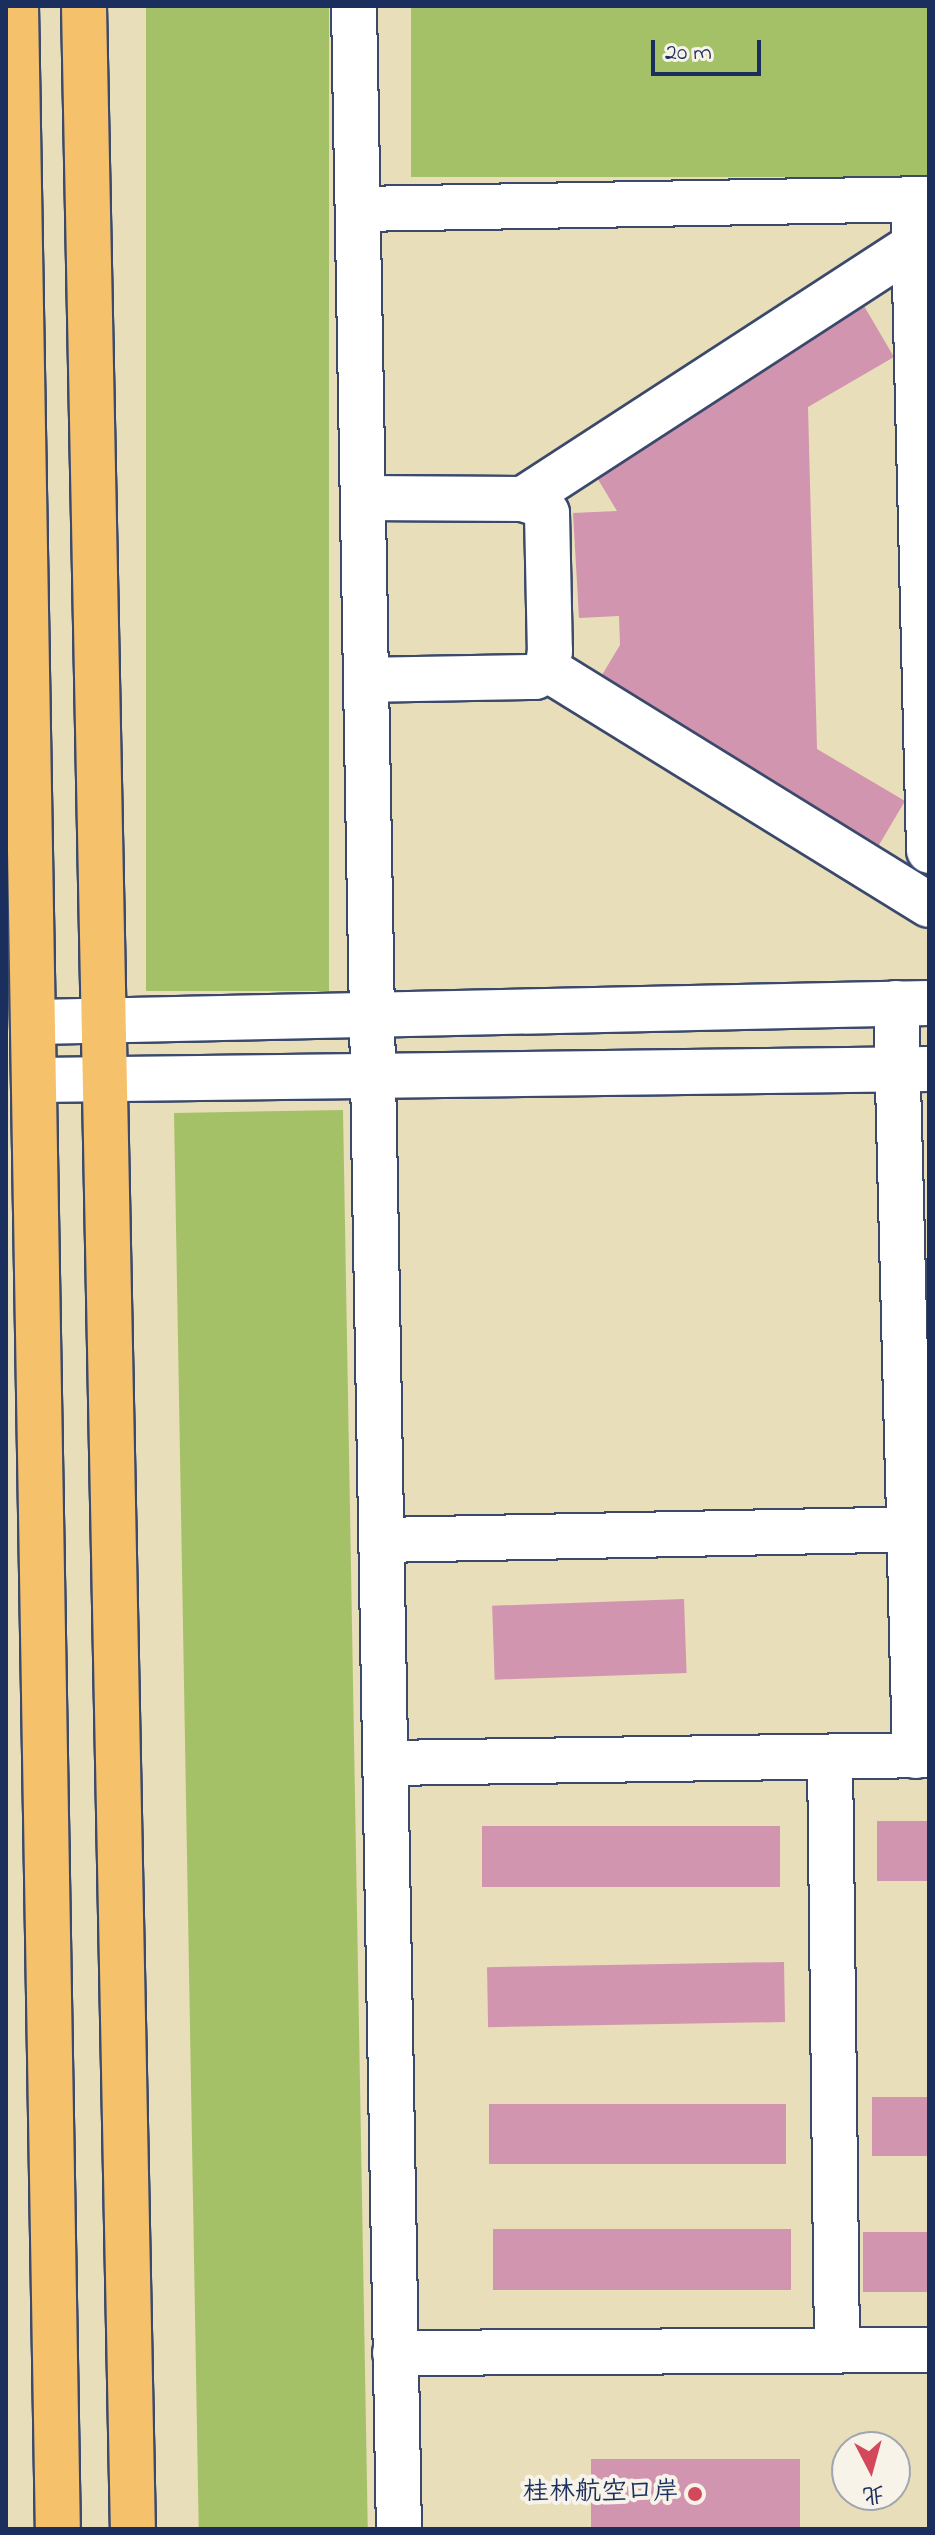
<!DOCTYPE html>
<meta charset="utf-8">
<style>
body{margin:0}
#map{position:relative;width:935px;height:2535px;overflow:hidden;background:#e8deba;font-family:"Indie Flower","LXGW WenKai TC",sans-serif}
div>[style]{position:absolute}
.green>*{inset:0;background:#a5c168;transform-origin:0 0}
.building>*{inset:0;background:#d295af;transform-origin:0 0}
.roads{filter:drop-shadow(2px 0 #3a496c) drop-shadow(-2px 0 #3a496c) drop-shadow(0 2px #3a496c) drop-shadow(0 -2px #3a496c)}
.minor>*{height:44px;margin:-22px;padding:0 22px;transform-origin:22px;border-radius:22px;background:#fff}
.highway>*{height:44px;margin:-22px;padding:0 22px;transform-origin:22px;border-radius:22px;background:#f5c16b}
.dots>*{width:22px;height:22px;translate:-50% -50%;box-sizing:border-box;border:4px solid #f7f3e8;border-radius:50%}
span{translate:-50% -50%;white-space:nowrap;text-align:center;line-height:1.15;-webkit-text-stroke:8px #f7f3e8;paint-order:stroke}
.poi-label{font-size:26px;color:#1b2f5e}
.right{translate:-100% -50%;text-align:right}
.frame{position:absolute;inset:0;border:8px solid #1b2f5e;pointer-events:none}
.north{position:absolute;left:831px;top:2431px;width:80px;height:80px;box-sizing:border-box;background:#f7f3e8;border:2px solid #9fa5b1;border-radius:50%;rotate:174deg;font-size:22px;font-weight:700;line-height:32px;text-align:center;color:#1b2f5e}
.north::after{content:'';display:block;margin:auto;width:28px;height:36px;background:#d1495b;clip-path:polygon(50% 0,100% 100%,50% 72%,0 100%)}
.scale{position:absolute;left:651px;top:40px;width:110px;height:36px;box-sizing:border-box;border:4px solid #1b2f5e;border-top:0;padding-left:10px;font-size:24px;line-height:28px;white-space:nowrap;color:#1b2f5e;-webkit-text-stroke:6px #f7f3e8;paint-order:stroke}
</style>
<div id="map">
<div class="green">
<div style="left:146px;top:6px;width:183px;height:985px"></div>
<div style="left:411px;top:6px;width:518px;height:171px"></div>
<div style="left:343px;top:1110px;width:1419px;height:169px;rotate:89deg"></div>
</div>
<div class="building">
<div style="clip-path:polygon(864px 306px,894px 357px,808px 407px,817px 749px,905px 801px,879px 845px,599px 680px,620px 645px,619px 616px,579px 618px,573px 513px,617px 511px,590px 466px)"></div>
<div style="left:684px;top:1599px;width:74px;height:192px;rotate:88deg"></div>
<div style="left:877px;top:1821px;width:52px;height:60px"></div>
<div style="left:482px;top:1826px;width:298px;height:61px"></div>
<div style="left:784px;top:1962px;width:60px;height:297px;rotate:89deg"></div>
<div style="left:872px;top:2097px;width:57px;height:59px"></div>
<div style="left:786px;top:2104px;width:60px;height:297px;rotate:90deg"></div>
<div style="left:493px;top:2229px;width:298px;height:61px"></div>
<div style="left:863px;top:2232px;width:66px;height:60px"></div>
<div style="left:591px;top:2459px;width:209px;height:70px"></div>
</div>
<div class="roads">
<div class="minor">
<div style="left:354px;top:6px;width:2523px;rotate:88.98deg"></div>
<div style="left:913px;top:199px;width:652px;rotate:88.59deg"></div>
<div style="left:358px;top:209px;width:571px;rotate:-1deg"></div>
<div style="left:363px;top:498px;width:160px;rotate:0.4deg"></div>
<div style="left:523px;top:499px;width:19px;rotate:18deg"></div>
<div style="left:541px;top:505px;width:10px;rotate:53deg"></div>
<div style="left:547px;top:513px;width:138px;rotate:88.8deg"></div>
<div style="left:550px;top:651px;width:18px;rotate:99deg"></div>
<div style="left:547px;top:669px;width:14px;rotate:146deg"></div>
<div style="left:535px;top:677px;width:168px;rotate:179deg"></div>
<div style="left:523px;top:499px;width:466px;rotate:-33deg"></div>
<div style="left:547px;top:669px;width:449px;rotate:31.7deg"></div>
<div style="left:896px;top:1003px;width:753px;rotate:88.55deg"></div>
<div style="left:36px;top:1022px;width:893px;rotate:-1.22deg"></div>
<div style="left:38px;top:1080px;width:891px;rotate:-0.71deg"></div>
<div style="left:382px;top:1540px;width:547px;rotate:-1.15deg"></div>
<div style="left:830px;top:1757px;width:593px;rotate:89.32deg"></div>
<div style="left:386px;top:1763px;width:543px;rotate:-0.84deg"></div>
<div style="left:395px;top:2353px;width:534px;rotate:-0.32deg"></div>
</div>
<div class="highway">
<div style="left:16px;top:6px;width:2523px;rotate:89.05deg"></div>
<div style="left:84px;top:6px;width:2523px;rotate:88.89deg"></div>
</div>
</div>
<div class="dots">
<div style="left:695px;top:2494px;background:#d1495b"></div>
</div>
<div class="poi-label">
<span class="right" style="left:679px;top:2494px">桂林航空口岸</span>
</div>
<div class="frame"></div>
<div class="north">北</div>
<div class="scale">20 m</div>
</div>
